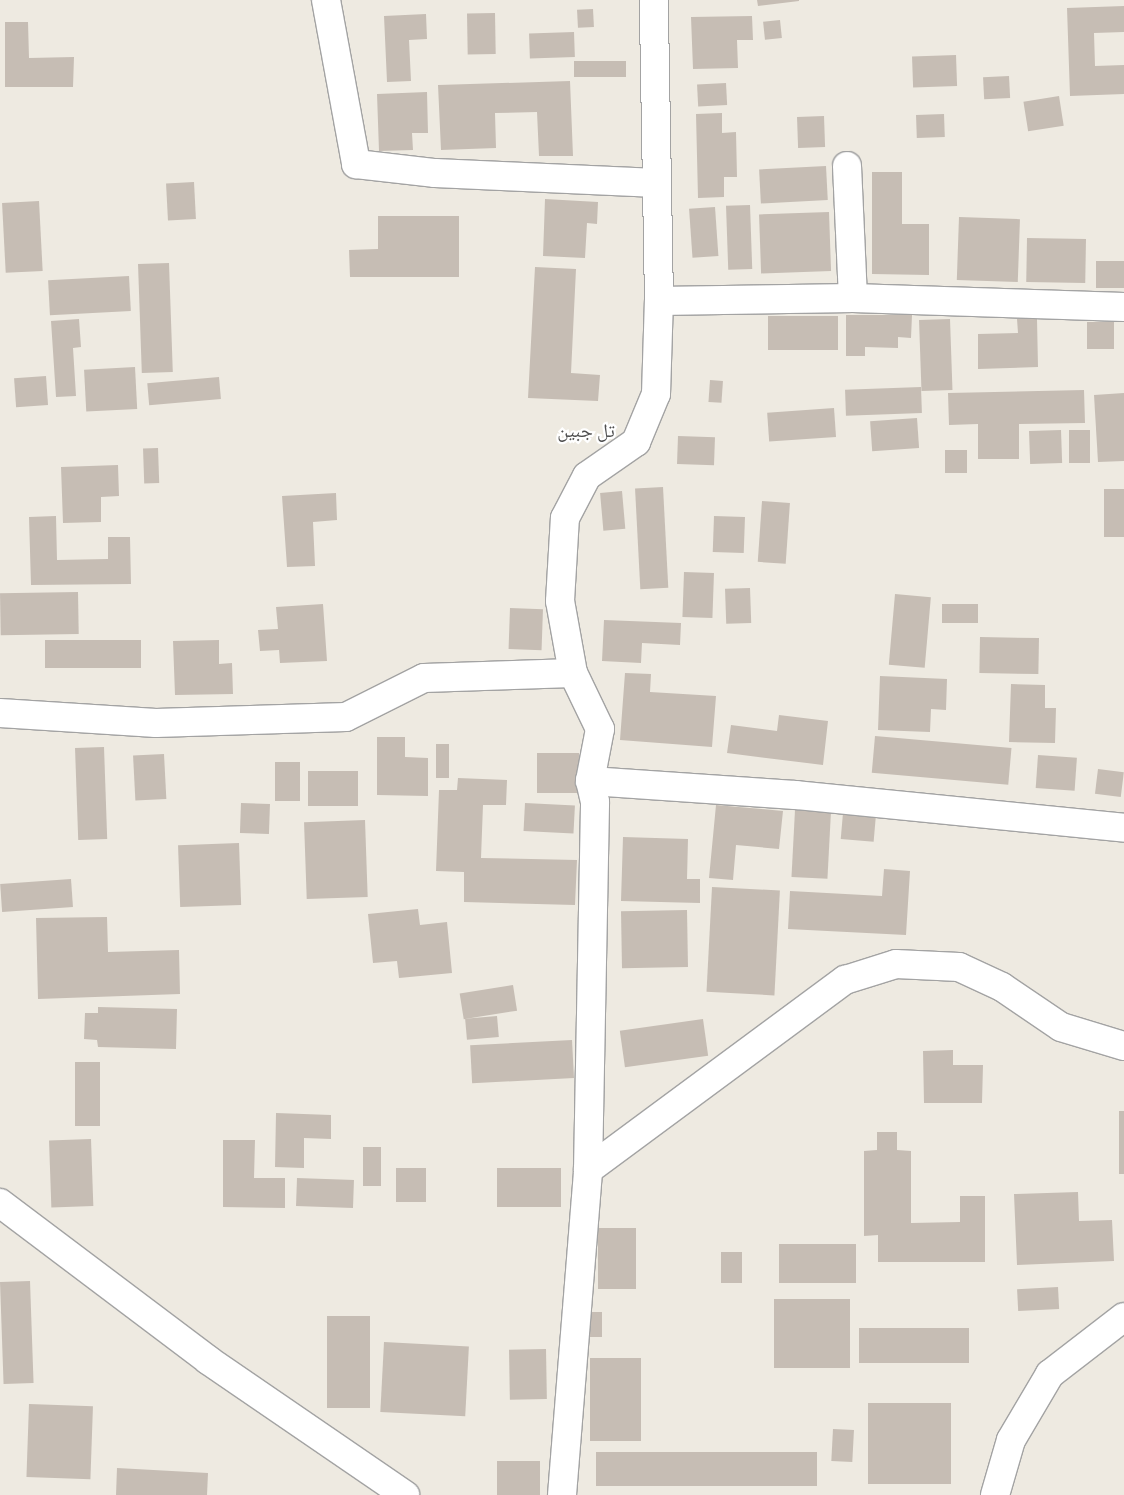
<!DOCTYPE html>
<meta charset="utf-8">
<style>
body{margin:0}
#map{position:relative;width:1124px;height:1495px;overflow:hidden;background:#eeeae1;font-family:Ubuntu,"Noto Naskh Arabic",sans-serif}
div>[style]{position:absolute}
.building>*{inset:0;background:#c6bdb4;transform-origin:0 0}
.roads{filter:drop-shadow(1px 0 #a3a3a3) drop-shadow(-1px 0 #a3a3a3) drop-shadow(0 1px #a3a3a3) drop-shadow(0 -1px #a3a3a3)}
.minor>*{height:28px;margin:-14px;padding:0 14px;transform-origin:14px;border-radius:14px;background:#fff}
span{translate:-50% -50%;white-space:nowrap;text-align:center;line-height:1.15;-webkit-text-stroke:4.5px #fff;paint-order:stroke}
.quarter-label{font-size:19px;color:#4f4f4f}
</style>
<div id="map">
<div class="building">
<div style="clip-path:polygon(757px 0,799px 0,799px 1px,758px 6px)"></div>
<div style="clip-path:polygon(1124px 6px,1124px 32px,1094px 33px,1095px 66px,1124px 65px,1124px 94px,1070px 96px,1067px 8px)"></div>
<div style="left:593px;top:9px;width:18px;height:16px;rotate:87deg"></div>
<div style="left:495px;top:13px;width:41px;height:28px;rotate:89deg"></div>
<div style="clip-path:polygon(426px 14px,427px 39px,409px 40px,411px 81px,387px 82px,384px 16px)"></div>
<div style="clip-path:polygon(752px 16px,753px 40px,737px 40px,738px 68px,693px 69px,691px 17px)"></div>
<div style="left:780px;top:20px;width:18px;height:17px;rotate:84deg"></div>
<div style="clip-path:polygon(5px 22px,28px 22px,29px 58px,74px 57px,73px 87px,5px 87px)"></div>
<div style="left:574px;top:32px;width:25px;height:45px;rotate:88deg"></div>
<div style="left:956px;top:55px;width:31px;height:44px;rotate:88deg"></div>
<div style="left:626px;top:61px;width:16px;height:52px;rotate:90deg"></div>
<div style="left:1009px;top:76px;width:22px;height:26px;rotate:87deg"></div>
<div style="clip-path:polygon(570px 81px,573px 156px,539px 156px,537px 112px,495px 113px,496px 148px,441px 150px,438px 85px)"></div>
<div style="left:726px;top:83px;width:22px;height:29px;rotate:87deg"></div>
<div style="clip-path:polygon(427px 92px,428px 133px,412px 133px,413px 150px,379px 151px,377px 94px)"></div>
<div style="left:1059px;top:96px;width:30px;height:36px;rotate:81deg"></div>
<div style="clip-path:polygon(722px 113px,722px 133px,736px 132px,737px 177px,724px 177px,724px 197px,698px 198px,696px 114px)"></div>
<div style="left:944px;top:114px;width:23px;height:28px;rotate:88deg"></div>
<div style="left:824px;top:116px;width:31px;height:27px;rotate:88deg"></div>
<div style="left:826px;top:166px;width:34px;height:67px;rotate:87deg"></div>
<div style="clip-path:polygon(872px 172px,902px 172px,902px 224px,929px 224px,929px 275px,872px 274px)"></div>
<div style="left:194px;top:182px;width:37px;height:28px;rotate:87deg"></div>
<div style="clip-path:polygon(545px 199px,598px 202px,597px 224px,587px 223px,585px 258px,543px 256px)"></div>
<div style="left:39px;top:201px;width:70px;height:37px;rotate:87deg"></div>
<div style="left:750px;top:205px;width:64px;height:24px;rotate:88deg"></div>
<div style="left:715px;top:207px;width:49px;height:26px;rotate:86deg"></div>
<div style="left:829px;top:212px;width:59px;height:70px;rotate:88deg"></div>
<div style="clip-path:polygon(378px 216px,459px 216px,459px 277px,350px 277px,349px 250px,378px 249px)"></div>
<div style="left:959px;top:217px;width:61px;height:63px;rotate:2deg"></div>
<div style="left:1027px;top:238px;width:59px;height:44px;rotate:1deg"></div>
<div style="left:1124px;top:261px;width:27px;height:28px;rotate:90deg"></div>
<div style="left:169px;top:263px;width:109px;height:31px;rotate:88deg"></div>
<div style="clip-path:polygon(535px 267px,576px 269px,571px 373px,600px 375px,598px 401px,528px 398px)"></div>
<div style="left:129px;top:276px;width:35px;height:81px;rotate:87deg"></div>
<div style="clip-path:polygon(846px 315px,912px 315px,911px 338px,898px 337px,898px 348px,865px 347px,865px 356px,846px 356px)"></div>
<div style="left:838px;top:316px;width:34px;height:70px;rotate:90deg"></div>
<div style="clip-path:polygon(79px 319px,81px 347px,73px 348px,76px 396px,56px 397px,51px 321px)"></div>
<div style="left:950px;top:319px;width:71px;height:31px;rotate:88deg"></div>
<div style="clip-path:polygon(1017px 319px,1037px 319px,1038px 367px,978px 369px,978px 334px,1018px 333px)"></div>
<div style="left:1087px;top:322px;width:27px;height:27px"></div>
<div style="left:135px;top:367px;width:42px;height:51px;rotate:87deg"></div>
<div style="left:46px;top:376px;width:29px;height:32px;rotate:86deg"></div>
<div style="left:219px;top:377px;width:22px;height:72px;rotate:85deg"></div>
<div style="left:710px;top:380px;width:13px;height:22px;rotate:4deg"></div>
<div style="left:921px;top:387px;width:26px;height:76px;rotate:88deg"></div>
<div style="clip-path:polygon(1084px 390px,1085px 423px,1019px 424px,1019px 459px,978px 459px,978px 424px,949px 425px,948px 393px)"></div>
<div style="clip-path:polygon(1124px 393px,1124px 461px,1098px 462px,1094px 395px)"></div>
<div style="left:834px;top:408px;width:29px;height:67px;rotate:86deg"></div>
<div style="left:917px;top:418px;width:30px;height:47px;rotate:86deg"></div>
<div style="left:1061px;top:430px;width:33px;height:32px;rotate:88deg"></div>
<div style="left:1069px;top:430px;width:21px;height:33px"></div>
<div style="left:678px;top:436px;width:37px;height:28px;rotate:2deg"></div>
<div style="left:158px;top:448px;width:35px;height:15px;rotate:88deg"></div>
<div style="left:945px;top:450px;width:22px;height:23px"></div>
<div style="clip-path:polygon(118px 465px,119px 496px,101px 497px,101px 522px,63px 523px,61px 467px)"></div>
<div style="left:663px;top:487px;width:101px;height:28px;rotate:87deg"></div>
<div style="left:1104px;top:489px;width:20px;height:48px"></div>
<div style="left:622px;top:491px;width:38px;height:22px;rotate:85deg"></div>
<div style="clip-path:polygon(336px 493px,337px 520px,313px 522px,315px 566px,287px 567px,282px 496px)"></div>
<div style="left:762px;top:501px;width:28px;height:61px;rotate:4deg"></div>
<div style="clip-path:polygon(56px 516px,57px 560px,108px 559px,108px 537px,130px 537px,131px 584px,31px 585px,29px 517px)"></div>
<div style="left:714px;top:516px;width:31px;height:36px;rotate:2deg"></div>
<div style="left:684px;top:572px;width:30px;height:45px;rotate:2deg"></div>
<div style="left:750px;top:588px;width:35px;height:25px;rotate:88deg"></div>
<div style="left:78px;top:592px;width:42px;height:78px;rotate:89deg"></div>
<div style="left:895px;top:594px;width:36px;height:71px;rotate:5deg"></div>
<div style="clip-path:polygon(323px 604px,327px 661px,280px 663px,279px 650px,260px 651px,258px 630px,278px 629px,276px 607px)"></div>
<div style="left:978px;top:604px;width:19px;height:36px;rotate:90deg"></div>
<div style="left:510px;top:608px;width:33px;height:41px;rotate:2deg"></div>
<div style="clip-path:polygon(604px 620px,681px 623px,680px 645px,642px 643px,641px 663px,602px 661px)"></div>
<div style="left:980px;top:637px;width:59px;height:36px;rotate:1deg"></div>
<div style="left:141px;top:640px;width:28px;height:96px;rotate:90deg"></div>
<div style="clip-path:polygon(219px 640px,219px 664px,232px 663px,233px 694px,175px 695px,173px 641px)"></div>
<div style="clip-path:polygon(625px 673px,651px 674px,650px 692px,716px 696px,712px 747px,620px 740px)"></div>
<div style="clip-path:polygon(880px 676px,947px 679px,946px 710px,931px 709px,930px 732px,878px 730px)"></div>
<div style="clip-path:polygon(1011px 684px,1045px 685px,1045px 708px,1056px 708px,1055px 743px,1009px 742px)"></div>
<div style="clip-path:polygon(779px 715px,828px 721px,823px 765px,727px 753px,731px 725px,777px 731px)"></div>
<div style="left:875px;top:736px;width:137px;height:37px;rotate:5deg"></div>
<div style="clip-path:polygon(377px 737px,405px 737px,405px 757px,428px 758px,428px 796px,377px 795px)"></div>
<div style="left:449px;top:744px;width:34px;height:13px;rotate:90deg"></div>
<div style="left:104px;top:747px;width:92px;height:29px;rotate:88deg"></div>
<div style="left:537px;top:753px;width:42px;height:40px"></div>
<div style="left:164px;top:754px;width:45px;height:31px;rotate:87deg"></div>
<div style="left:1038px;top:755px;width:39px;height:33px;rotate:4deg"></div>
<div style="left:275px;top:762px;width:25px;height:39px"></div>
<div style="left:1098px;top:769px;width:26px;height:25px;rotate:7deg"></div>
<div style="left:358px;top:771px;width:35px;height:50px;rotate:90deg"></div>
<div style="clip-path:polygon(458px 778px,507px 780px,506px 805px,483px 805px,481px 858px,577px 860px,575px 905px,464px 902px,464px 872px,436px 871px,439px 790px,457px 790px)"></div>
<div style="left:241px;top:803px;width:29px;height:30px;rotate:2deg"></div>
<div style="left:525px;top:803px;width:50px;height:28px;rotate:3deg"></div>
<div style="clip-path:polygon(716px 805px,783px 811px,779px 849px,736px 845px,733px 880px,709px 878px)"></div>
<div style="left:795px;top:810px;width:36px;height:67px;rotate:3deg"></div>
<div style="left:843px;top:813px;width:33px;height:26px;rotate:5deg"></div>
<div style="left:365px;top:820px;width:77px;height:61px;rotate:88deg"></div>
<div style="clip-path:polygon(623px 837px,688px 839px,687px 879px,700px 879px,700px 903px,621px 901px)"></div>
<div style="left:239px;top:843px;width:62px;height:61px;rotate:88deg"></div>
<div style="clip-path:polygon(884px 869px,910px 871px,906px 935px,788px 929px,790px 891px,882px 896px)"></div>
<div style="left:71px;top:879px;width:28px;height:71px;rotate:86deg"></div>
<div style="left:712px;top:887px;width:68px;height:105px;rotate:3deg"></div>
<div style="clip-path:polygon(418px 909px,420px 925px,447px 922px,452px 973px,399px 978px,397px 961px,373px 963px,368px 914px)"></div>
<div style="left:687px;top:910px;width:57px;height:66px;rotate:89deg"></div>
<div style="clip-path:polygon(107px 917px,108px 952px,179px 950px,180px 994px,38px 999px,36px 918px)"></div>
<div style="left:513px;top:985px;width:26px;height:54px;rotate:81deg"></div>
<div style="clip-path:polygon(98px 1007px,177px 1009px,176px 1049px,98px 1047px,97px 1040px,84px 1039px,85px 1013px,98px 1013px)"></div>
<div style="left:497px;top:1016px;width:21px;height:32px;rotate:85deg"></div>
<div style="left:703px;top:1019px;width:37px;height:84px;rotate:82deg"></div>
<div style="left:572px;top:1040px;width:38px;height:102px;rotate:87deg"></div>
<div style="clip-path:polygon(953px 1050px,953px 1065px,983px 1065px,982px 1103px,924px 1103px,923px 1051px)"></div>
<div style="left:75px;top:1062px;width:25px;height:64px"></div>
<div style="left:1119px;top:1111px;width:5px;height:63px"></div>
<div style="clip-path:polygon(276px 1113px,331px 1115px,331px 1139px,304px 1138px,304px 1168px,275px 1167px)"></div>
<div style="clip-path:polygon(877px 1132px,897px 1132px,897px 1150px,911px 1151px,911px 1223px,960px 1222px,960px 1196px,985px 1196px,985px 1262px,878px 1262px,878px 1235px,864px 1236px,864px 1151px,877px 1150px)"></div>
<div style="left:91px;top:1139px;width:67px;height:42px;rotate:88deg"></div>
<div style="clip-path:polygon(223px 1140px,255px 1140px,254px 1178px,285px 1178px,285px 1208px,223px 1207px)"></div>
<div style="left:363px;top:1147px;width:18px;height:39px"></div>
<div style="left:426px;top:1168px;width:34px;height:30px;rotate:90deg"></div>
<div style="left:497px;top:1168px;width:64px;height:39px"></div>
<div style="left:297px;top:1178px;width:57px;height:28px;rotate:2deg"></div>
<div style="clip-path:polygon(1078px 1192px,1079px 1221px,1112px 1220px,1114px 1261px,1017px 1265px,1014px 1194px)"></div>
<div style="left:598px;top:1228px;width:38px;height:61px"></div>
<div style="left:779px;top:1244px;width:77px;height:39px"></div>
<div style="left:721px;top:1252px;width:21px;height:31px"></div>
<div style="left:30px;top:1281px;width:102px;height:30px;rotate:88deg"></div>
<div style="left:1058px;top:1287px;width:22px;height:41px;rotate:87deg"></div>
<div style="left:774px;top:1299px;width:76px;height:69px"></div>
<div style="left:590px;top:1312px;width:12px;height:25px"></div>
<div style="left:327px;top:1316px;width:43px;height:92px"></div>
<div style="left:969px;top:1328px;width:35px;height:110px;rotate:90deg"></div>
<div style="left:384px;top:1342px;width:85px;height:70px;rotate:3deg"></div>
<div style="left:546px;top:1349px;width:50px;height:37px;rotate:89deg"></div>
<div style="left:641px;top:1358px;width:83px;height:51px;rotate:90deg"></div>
<div style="left:868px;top:1403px;width:83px;height:81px"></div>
<div style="left:29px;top:1404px;width:64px;height:73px;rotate:2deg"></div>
<div style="left:833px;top:1429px;width:21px;height:32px;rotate:3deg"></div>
<div style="left:596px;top:1452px;width:221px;height:34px"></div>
<div style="left:497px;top:1461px;width:43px;height:34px"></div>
<div style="clip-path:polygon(117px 1468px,208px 1473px,207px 1495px,116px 1495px)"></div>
</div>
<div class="roads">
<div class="minor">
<div style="left:326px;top:0;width:167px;rotate:79.6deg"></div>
<div style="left:356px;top:164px;width:80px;rotate:6.5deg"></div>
<div style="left:435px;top:173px;width:222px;rotate:2.6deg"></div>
<div style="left:847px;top:166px;width:132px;rotate:87.4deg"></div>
<div style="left:659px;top:301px;width:194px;rotate:-0.9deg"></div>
<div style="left:853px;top:298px;width:271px;rotate:1.9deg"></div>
<div style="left:0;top:713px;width:156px;rotate:3.7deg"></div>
<div style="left:156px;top:723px;width:190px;rotate:-1.8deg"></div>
<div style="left:346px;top:717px;width:87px;rotate:-26.6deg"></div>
<div style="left:424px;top:678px;width:149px;rotate:-1.9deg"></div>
<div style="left:590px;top:781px;width:206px;rotate:3.9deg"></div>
<div style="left:796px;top:795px;width:330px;rotate:5.7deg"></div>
<div style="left:588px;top:1170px;width:320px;rotate:-36.5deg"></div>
<div style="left:845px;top:980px;width:53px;rotate:-17.4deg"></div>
<div style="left:896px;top:964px;width:63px;rotate:2.7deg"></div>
<div style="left:959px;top:967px;width:47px;rotate:24.9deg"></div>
<div style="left:1002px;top:987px;width:71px;rotate:34.1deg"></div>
<div style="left:1061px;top:1027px;width:66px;rotate:16.8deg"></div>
<div style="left:0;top:1203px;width:261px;rotate:37deg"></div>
<div style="left:208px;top:1360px;width:239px;rotate:34.4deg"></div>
<div style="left:562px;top:1495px;width:326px;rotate:-85.4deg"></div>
<div style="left:588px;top:1170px;width:368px;rotate:-88.9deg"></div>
<div style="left:595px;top:802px;width:22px;rotate:-103deg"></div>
<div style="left:590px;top:781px;width:53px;rotate:-79.1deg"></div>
<div style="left:600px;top:729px;width:62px;rotate:-115.7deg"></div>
<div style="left:573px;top:673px;width:73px;rotate:-100.2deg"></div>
<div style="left:560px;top:601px;width:83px;rotate:-86.6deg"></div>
<div style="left:565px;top:518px;width:47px;rotate:-62.4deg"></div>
<div style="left:587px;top:476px;width:60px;rotate:-34.8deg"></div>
<div style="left:636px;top:442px;width:52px;rotate:-67.4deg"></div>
<div style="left:656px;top:394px;width:93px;rotate:-88.2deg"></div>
<div style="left:659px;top:301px;width:301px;rotate:-91deg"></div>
<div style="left:995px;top:1495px;width:57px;rotate:-73.8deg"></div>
<div style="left:1011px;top:1440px;width:77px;rotate:-59.4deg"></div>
<div style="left:1050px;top:1374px;width:93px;rotate:-37.6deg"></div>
</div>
</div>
<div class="quarter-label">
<span style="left:586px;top:431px">تل جبين</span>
</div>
</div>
